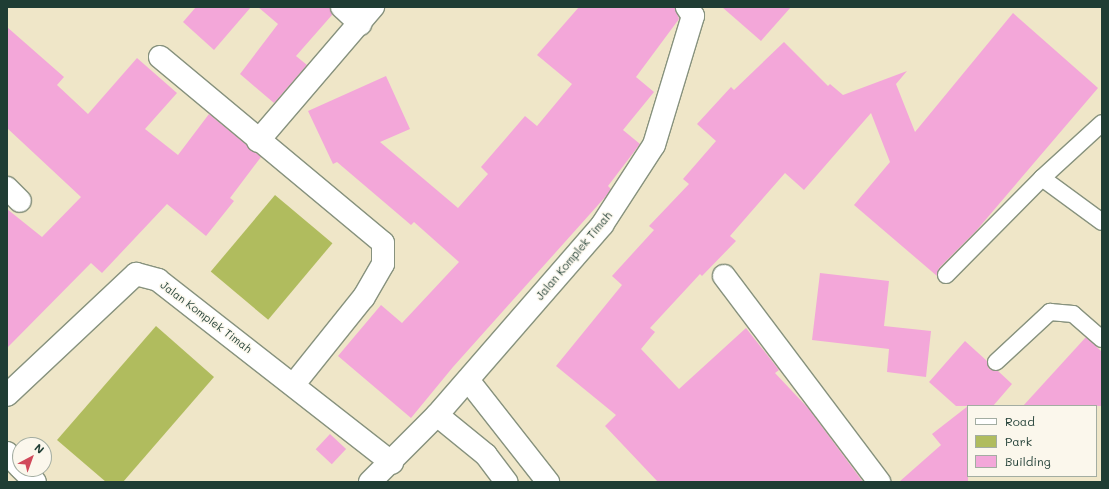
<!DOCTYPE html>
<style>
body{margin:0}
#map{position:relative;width:1109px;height:489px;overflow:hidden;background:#efe6c8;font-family:Mali,sans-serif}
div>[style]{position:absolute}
.green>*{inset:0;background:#b0bc5e;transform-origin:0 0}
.building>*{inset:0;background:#f3a7d9;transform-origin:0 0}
.roads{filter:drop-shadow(1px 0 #87927e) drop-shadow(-1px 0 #87927e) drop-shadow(0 1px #87927e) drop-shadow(0 -1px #87927e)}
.lane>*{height:16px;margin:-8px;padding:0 8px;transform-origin:8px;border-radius:8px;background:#fff}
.street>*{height:22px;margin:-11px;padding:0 11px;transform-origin:11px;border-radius:11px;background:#fff}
span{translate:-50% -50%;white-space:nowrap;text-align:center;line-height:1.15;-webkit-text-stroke:3px #fbf7ec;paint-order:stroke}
.street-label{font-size:11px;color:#1f3d34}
.frame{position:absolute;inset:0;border:8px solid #1f3d34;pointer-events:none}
.legend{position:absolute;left:967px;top:405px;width:130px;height:72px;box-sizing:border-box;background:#fbf7ec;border:1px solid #a3ada2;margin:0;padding:5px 7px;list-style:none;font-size:12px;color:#1f3d34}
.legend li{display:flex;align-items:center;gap:8px;height:20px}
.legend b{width:20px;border:1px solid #a3ada2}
.north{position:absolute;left:12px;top:437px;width:40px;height:40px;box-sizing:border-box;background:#fbf7ec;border:1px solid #a3ada2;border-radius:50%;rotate:41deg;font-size:11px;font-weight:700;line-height:16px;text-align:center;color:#1f3d34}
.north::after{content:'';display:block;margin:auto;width:14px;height:18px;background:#d1495b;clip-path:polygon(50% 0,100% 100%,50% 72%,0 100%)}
</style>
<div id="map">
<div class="green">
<div style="left:275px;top:195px;width:75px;height:100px;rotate:40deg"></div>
<div style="clip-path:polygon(156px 326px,214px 377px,123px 482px,106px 482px,57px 440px)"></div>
</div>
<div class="building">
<div style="clip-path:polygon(196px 7px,251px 7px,214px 50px,183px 22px)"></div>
<div style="clip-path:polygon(258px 7px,330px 7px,332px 15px,296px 56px,307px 65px,274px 103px,240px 74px,278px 24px)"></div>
<div style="clip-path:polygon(579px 7px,675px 7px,679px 19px,636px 77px,654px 92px,623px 130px,640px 144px,608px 186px,611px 189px,607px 195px,453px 367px,411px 418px,338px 356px,381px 305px,402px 323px,459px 262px,414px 222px,411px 225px,337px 162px,333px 164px,308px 111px,386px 76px,410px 129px,380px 142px,458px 208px,488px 174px,481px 167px,525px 116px,537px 126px,572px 84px,537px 55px)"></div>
<div style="clip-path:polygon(722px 7px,791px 7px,761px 41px)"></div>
<div style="clip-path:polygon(1013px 13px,1098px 88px,976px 231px,939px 268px,937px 276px,854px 205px,890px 162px,871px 113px,804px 190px,785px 173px,730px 236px,736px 241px,702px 276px,700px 274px,650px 328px,655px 332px,641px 349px,679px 389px,746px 328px,779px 370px,775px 373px,808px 408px,863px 482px,658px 482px,605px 426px,616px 415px,556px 366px,622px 285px,612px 276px,654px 230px,649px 226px,689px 184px,683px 179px,716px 141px,697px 124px,731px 87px,734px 90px,784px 42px,828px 86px,830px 84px,843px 95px,907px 71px,896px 84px,915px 132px)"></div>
<div style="clip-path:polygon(7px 27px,64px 77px,57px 85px,88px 114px,137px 58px,177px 93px,145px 129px,178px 155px,209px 114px,261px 157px,230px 198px,234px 201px,206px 236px,167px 204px,102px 273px,91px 263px,7px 348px,7px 209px,42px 237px,81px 197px,7px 128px)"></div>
<div style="clip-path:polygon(820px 273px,889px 281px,884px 326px,931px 331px,926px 377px,887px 372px,889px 349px,812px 340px)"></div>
<div style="clip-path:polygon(1086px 337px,1102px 352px,1102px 406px,1023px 406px)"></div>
<div style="clip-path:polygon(965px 341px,987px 361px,989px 369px,998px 371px,1012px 384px,993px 406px,968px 406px,968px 482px,899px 482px,941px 445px,932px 434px,968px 406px,956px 406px,929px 382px)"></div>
<div style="left:330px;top:434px;width:22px;height:21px;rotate:43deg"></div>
</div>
<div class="roads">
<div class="lane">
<div style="left:1042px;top:178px;width:74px;rotate:36.3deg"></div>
<div style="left:946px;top:275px;width:136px;rotate:-45.3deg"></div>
<div style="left:1042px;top:178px;width:81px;rotate:-42.5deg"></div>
<div style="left:996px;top:362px;width:74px;rotate:-42.8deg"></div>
<div style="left:1050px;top:312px;width:23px;rotate:5deg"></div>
<div style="left:1073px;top:314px;width:38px;rotate:41deg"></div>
</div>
<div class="street">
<div style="left:342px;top:7px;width:25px;rotate:43deg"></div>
<div style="left:160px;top:57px;width:290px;rotate:39.8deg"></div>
<div style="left:383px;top:243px;width:21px;rotate:90deg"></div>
<div style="left:383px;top:264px;width:39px;rotate:120deg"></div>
<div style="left:363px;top:298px;width:110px;rotate:128.7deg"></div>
<div style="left:258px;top:141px;width:177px;rotate:-49.4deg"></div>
<div style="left:7px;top:188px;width:18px;rotate:45deg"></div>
<div style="left:724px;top:276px;width:258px;rotate:53deg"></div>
<div style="left:468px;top:380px;width:130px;rotate:51.9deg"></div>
<div style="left:7px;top:395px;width:177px;rotate:-43.2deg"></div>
<div style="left:136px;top:274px;width:23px;rotate:15deg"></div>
<div style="left:158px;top:280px;width:297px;rotate:38deg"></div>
<div style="left:437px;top:415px;width:63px;rotate:39.2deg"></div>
<div style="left:486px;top:455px;width:34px;rotate:53deg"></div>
<div style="left:7px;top:453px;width:19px;rotate:47deg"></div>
<div style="left:22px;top:469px;width:18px;rotate:45deg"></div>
<div style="left:370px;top:482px;width:95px;rotate:-45deg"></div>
<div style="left:437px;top:415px;width:252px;rotate:-49deg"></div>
<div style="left:602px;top:225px;width:95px;rotate:-57deg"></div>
<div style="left:654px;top:145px;width:135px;rotate:-73.2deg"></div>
<div style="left:693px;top:16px;width:11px;rotate:-124deg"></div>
</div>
</div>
<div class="street-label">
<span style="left:574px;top:256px;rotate:-50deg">Jalan Komplek Timah</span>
<span style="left:206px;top:317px;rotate:37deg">Jalan Komplek Timah</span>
</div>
<div class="frame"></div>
<ul class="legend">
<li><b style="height:5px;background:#fff"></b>Road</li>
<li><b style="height:11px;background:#b0bc5e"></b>Park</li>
<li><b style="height:11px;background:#f3a7d9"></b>Building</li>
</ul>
<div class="north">N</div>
</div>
